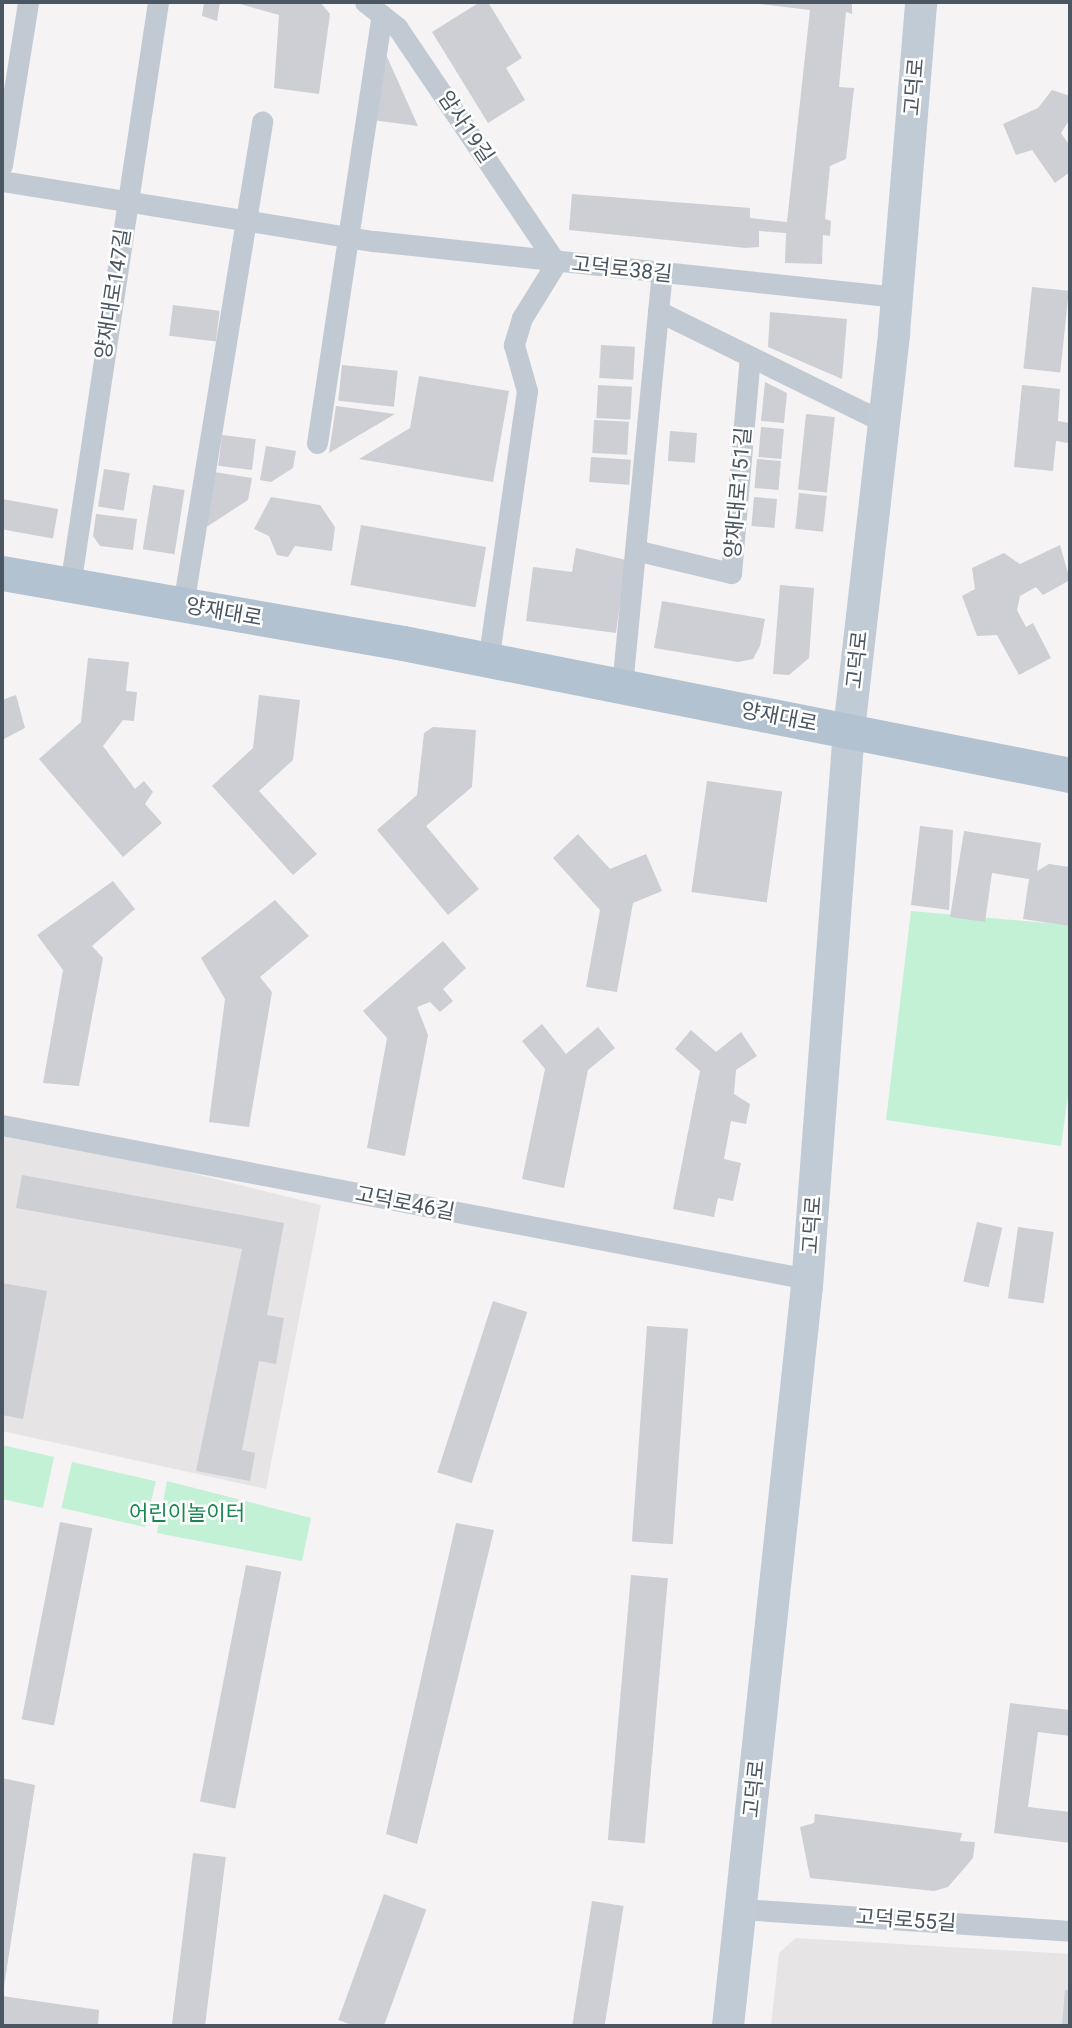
<!DOCTYPE html>
<meta charset="utf-8">
<style>
body{margin:0}
#map{position:relative;width:1072px;height:2028px;overflow:hidden;background:#f5f3f3;font-family:Roboto,"Noto Sans KR",sans-serif}
div>[style]{position:absolute}
.education>*{inset:0;background:#e6e4e5}
.green>*{inset:0;background:#c3f1d5;transform-origin:0 0}
.building>*{inset:0;background:#cdcfd5;transform-origin:0 0}
.street>*{height:21px;margin:-10.5px;padding:0 10.5px;transform-origin:10.5px;border-radius:10.5px;background:#c1cad2}
.secondary>*{height:32px;margin:-16px;padding:0 16px;transform-origin:16px;border-radius:16px;background:#c1cbd6}
.primary>*{height:35px;margin:-17.5px;padding:0 17.5px;transform-origin:17.5px;border-radius:17.5px;background:#b3c2d1}
span{translate:-50% -50%;white-space:nowrap;text-align:center;line-height:1.15;-webkit-text-stroke:5px #fff;paint-order:stroke}
.street-label{font-size:21px;color:#4a5661}
.park-label{font-size:21px;color:#17864f}
.frame{position:absolute;inset:0;border:4px solid #4a5661;pointer-events:none}
</style>
<div id="map">
<div class="education">
<div style="clip-path:polygon(2px 1126px,321px 1205px,266px 1489px,2px 1431px)"></div>
<div style="clip-path:polygon(796px 1938px,1070px 1954px,1070px 2026px,771px 2026px,779px 1953px)"></div>
</div>
<div class="green">
<div style="clip-path:polygon(911px 911px,1070px 925px,1070px 1081px,1061px 1146px,886px 1120px)"></div>
<div style="clip-path:polygon(2px 1445px,54px 1457px,43px 1508px,2px 1499px)"></div>
<div style="left:72px;top:1462px;width:86px;height:47px;rotate:13deg"></div>
<div style="clip-path:polygon(167px 1481px,311px 1518px,302px 1561px,157px 1533px)"></div>
</div>
<div class="building">
<div style="clip-path:polygon(204px 2px,220px 2px,217px 21px,202px 16px)"></div>
<div style="clip-path:polygon(233px 2px,320px 2px,330px 14px,319px 94px,274px 88px,279px 15px)"></div>
<div style="clip-path:polygon(480px 2px,488px 2px,522px 58px,506px 68px,525px 100px,488px 123px,432px 32px)"></div>
<div style="clip-path:polygon(744px 2px,852px 2px,852px 14px,846px 12px,839px 87px,854px 88px,846px 159px,830px 166px,825px 219px,831px 221px,830px 236px,823px 235px,822px 264px,785px 263px,786px 233px,759px 231px,759px 247px,746px 248px,569px 230px,572px 194px,750px 208px,750px 218px,787px 222px,810px 10px)"></div>
<div style="clip-path:polygon(384px 50px,418px 126px,372px 120px)"></div>
<div style="clip-path:polygon(1052px 90px,1070px 96px,1070px 119px,1061px 133px,1070px 146px,1070px 172px,1055px 183px,1032px 150px,1016px 155px,1003px 124px,1038px 108px)"></div>
<div style="left:1032px;top:287px;width:37px;height:82px;rotate:6deg"></div>
<div style="left:173px;top:305px;width:47px;height:31px;rotate:7deg"></div>
<div style="clip-path:polygon(770px 312px,847px 319px,842px 379px,768px 347px)"></div>
<div style="left:601px;top:345px;width:34px;height:33px;rotate:3deg"></div>
<div style="left:342px;top:365px;width:56px;height:36px;rotate:6deg"></div>
<div style="clip-path:polygon(419px 376px,509px 391px,493px 482px,359px 459px,410px 428px)"></div>
<div style="clip-path:polygon(765px 382px,787px 393px,784px 423px,761px 421px)"></div>
<div style="left:598px;top:385px;width:34px;height:33px;rotate:3deg"></div>
<div style="clip-path:polygon(1022px 385px,1060px 389px,1058px 421px,1069px 423px,1068px 443px,1056px 441px,1053px 471px,1014px 467px)"></div>
<div style="clip-path:polygon(336px 406px,395px 414px,329px 453px)"></div>
<div style="left:806px;top:414px;width:29px;height:76px;rotate:6deg"></div>
<div style="left:594px;top:420px;width:35px;height:33px;rotate:3deg"></div>
<div style="left:761px;top:427px;width:23px;height:30px;rotate:5deg"></div>
<div style="left:670px;top:431px;width:27px;height:30px;rotate:4deg"></div>
<div style="left:222px;top:435px;width:34px;height:31px;rotate:7deg"></div>
<div style="clip-path:polygon(266px 446px,296px 451px,293px 468px,271px 482px,260px 480px)"></div>
<div style="left:591px;top:457px;width:40px;height:25px;rotate:4deg"></div>
<div style="left:757px;top:459px;width:24px;height:29px;rotate:5deg"></div>
<div style="left:104px;top:469px;width:26px;height:38px;rotate:9deg"></div>
<div style="clip-path:polygon(214px 472px,252px 478px,248px 500px,205px 528px)"></div>
<div style="left:153px;top:485px;width:32px;height:65px;rotate:9deg"></div>
<div style="left:799px;top:493px;width:28px;height:36px;rotate:6deg"></div>
<div style="clip-path:polygon(271px 497px,320px 505px,335px 527px,332px 551px,295px 546px,288px 557px,277px 555px,269px 536px,254px 529px)"></div>
<div style="left:754px;top:497px;width:23px;height:29px;rotate:5deg"></div>
<div style="left:2px;top:499px;width:57px;height:30px;rotate:10deg"></div>
<div style="clip-path:polygon(96px 514px,137px 519px,133px 550px,100px 546px,93px 536px)"></div>
<div style="left:361px;top:525px;width:127px;height:61px;rotate:10deg"></div>
<div style="clip-path:polygon(1060px 545px,1070px 580px,1043px 595px,1036px 587px,1020px 596px,1017px 610px,1026px 627px,1033px 623px,1051px 658px,1019px 675px,997px 635px,977px 636px,962px 596px,975px 589px,972px 568px,1004px 553px,1020px 564px)"></div>
<div style="clip-path:polygon(576px 548px,626px 560px,616px 633px,526px 621px,533px 567px,572px 572px)"></div>
<div style="clip-path:polygon(780px 585px,814px 588px,809px 658px,789px 675px,773px 674px)"></div>
<div style="clip-path:polygon(662px 601px,765px 619px,760px 646px,753px 659px,738px 662px,654px 648px)"></div>
<div style="clip-path:polygon(88px 658px,129px 662px,126px 691px,137px 692px,134px 721px,123px 720px,103px 746px,135px 789px,144px 781px,153px 792px,145px 804px,162px 823px,123px 857px,39px 759px,81px 722px)"></div>
<div style="clip-path:polygon(16px 695px,25px 728px,2px 740px,2px 700px)"></div>
<div style="clip-path:polygon(259px 695px,300px 700px,293px 760px,259px 791px,317px 854px,293px 875px,212px 786px,253px 748px)"></div>
<div style="clip-path:polygon(433px 727px,476px 730px,472px 787px,426px 826px,479px 889px,448px 915px,377px 830px,417px 795px,424px 733px)"></div>
<div style="left:707px;top:781px;width:76px;height:112px;rotate:8deg"></div>
<div style="clip-path:polygon(920px 826px,953px 830px,949px 910px,911px 905px)"></div>
<div style="clip-path:polygon(964px 831px,1041px 843px,1037px 871px,1049px 864px,1070px 867px,1070px 926px,1023px 919px,1029px 879px,992px 873px,985px 922px,950px 917px)"></div>
<div style="clip-path:polygon(578px 834px,610px 869px,646px 854px,662px 891px,633px 903px,617px 992px,586px 987px,600px 910px,553px 858px)"></div>
<div style="clip-path:polygon(113px 881px,135px 909px,92px 946px,103px 958px,79px 1086px,43px 1083px,63px 970px,37px 935px)"></div>
<div style="clip-path:polygon(275px 900px,309px 936px,260px 977px,272px 992px,249px 1127px,209px 1122px,225px 999px,201px 958px)"></div>
<div style="clip-path:polygon(443px 941px,466px 968px,443px 989px,453px 1001px,440px 1012px,430px 1002px,417px 1007px,428px 1035px,405px 1156px,367px 1148px,387px 1038px,363px 1011px)"></div>
<div style="clip-path:polygon(542px 1024px,566px 1054px,598px 1027px,615px 1048px,588px 1070px,564px 1188px,522px 1179px,545px 1069px,522px 1041px)"></div>
<div style="clip-path:polygon(691px 1030px,716px 1052px,741px 1032px,757px 1056px,736px 1070px,734px 1094px,750px 1104px,746px 1124px,731px 1121px,724px 1159px,741px 1163px,733px 1201px,718px 1198px,714px 1217px,673px 1209px,700px 1071px,675px 1049px)"></div>
<div style="clip-path:polygon(22px 1175px,284px 1223px,267px 1315px,284px 1318px,276px 1364px,259px 1361px,242px 1450px,255px 1453px,250px 1481px,196px 1471px,242px 1249px,16px 1208px)"></div>
<div style="left:977px;top:1222px;width:26px;height:61px;rotate:13deg"></div>
<div style="left:1018px;top:1227px;width:36px;height:72px;rotate:8deg"></div>
<div style="clip-path:polygon(2px 1283px,47px 1291px,23px 1419px,2px 1415px)"></div>
<div style="left:493px;top:1301px;width:36px;height:180px;rotate:18deg"></div>
<div style="left:647px;top:1326px;width:41px;height:216px;rotate:4deg"></div>
<div style="left:60px;top:1522px;width:33px;height:201px;rotate:11deg"></div>
<div style="clip-path:polygon(456px 1523px,494px 1530px,417px 1844px,386px 1834px)"></div>
<div style="left:246px;top:1565px;width:36px;height:241px;rotate:11deg"></div>
<div style="left:631px;top:1575px;width:37px;height:266px;rotate:5deg"></div>
<div style="clip-path:polygon(1010px 1703px,1070px 1710px,1070px 1736px,1038px 1732px,1028px 1807px,1070px 1812px,1070px 1843px,994px 1833px)"></div>
<div style="clip-path:polygon(2px 1778px,35px 1785px,3px 1993px,2px 1993px)"></div>
<div style="clip-path:polygon(815px 1814px,962px 1833px,960px 1841px,975px 1842px,973px 1858px,948px 1887px,934px 1891px,810px 1878px,800px 1827px,814px 1823px)"></div>
<div style="left:193px;top:1853px;width:33px;height:176px;rotate:7deg"></div>
<div style="left:384px;top:1894px;width:45px;height:134px;rotate:20deg"></div>
<div style="left:592px;top:1901px;width:32px;height:128px;rotate:9deg"></div>
<div style="clip-path:polygon(1065px 1990px,1070px 1991px,1070px 2026px,1062px 2026px)"></div>
<div style="clip-path:polygon(2px 1996px,99px 2010px,98px 2026px,2px 2026px)"></div>
</div>
<div class="street">
<div style="left:365px;top:2px;width:41px;rotate:38deg"></div>
<div style="left:397px;top:27px;width:285px;rotate:56deg"></div>
<div style="left:556px;top:263px;width:65px;rotate:121.7deg"></div>
<div style="left:522px;top:318px;width:28px;rotate:107deg"></div>
<div style="left:514px;top:345px;width:48px;rotate:74.2deg"></div>
<div style="left:527px;top:391px;width:272px;rotate:98.2deg"></div>
<div style="left:2px;top:165px;width:165px;rotate:-80.9deg"></div>
<div style="left:2px;top:181px;width:377px;rotate:9.2deg"></div>
<div style="left:374px;top:241px;width:526px;rotate:6.11deg"></div>
<div style="left:658px;top:311px;width:252px;rotate:26.2deg"></div>
<div style="left:317px;top:443px;width:433px;rotate:-81.4deg"></div>
<div style="left:635px;top:550px;width:99px;rotate:13.5deg"></div>
<div style="left:731px;top:573px;width:217px;rotate:-85deg"></div>
<div style="left:70px;top:586px;width:591px;rotate:-81.43deg"></div>
<div style="left:183px;top:605px;width:490px;rotate:-80.7deg"></div>
<div style="left:622px;top:686px;width:415px;rotate:-84.5deg"></div>
<div style="left:2px;top:1125px;width:821px;rotate:10.82deg"></div>
<div style="left:741px;top:1909px;width:330px;rotate:3.8deg"></div>
</div>
<div class="secondary">
<div style="left:728px;top:2026px;width:744px;rotate:-83.91deg"></div>
<div style="left:807px;top:1286px;width:558px;rotate:-85.68deg"></div>
<div style="left:849px;top:730px;width:400px;rotate:-83.5deg"></div>
<div style="left:894px;top:333px;width:332px;rotate:-85.3deg"></div>
</div>
<div class="primary">
<div style="left:2px;top:573px;width:407px;rotate:9.9deg"></div>
<div style="left:403px;top:643px;width:680px;rotate:11.19deg"></div>
</div>
<div class="street-label">
<span style="left:914px;top:87px;rotate:-85deg">고덕로</span>
<span style="left:466px;top:127px;rotate:56deg">암사19길</span>
<span style="left:622px;top:269px;rotate:6deg">고덕로38길</span>
<span style="left:113px;top:294px;rotate:-81deg">양재대로147길</span>
<span style="left:738px;top:493px;rotate:-85deg">양재대로151길</span>
<span style="left:224px;top:612px;rotate:10deg">양재대로</span>
<span style="left:857px;top:660px;rotate:-84deg">고덕로</span>
<span style="left:779px;top:717px;rotate:11deg">양재대로</span>
<span style="left:405px;top:1203px;rotate:11deg">고덕로46길</span>
<span style="left:812px;top:1225px;rotate:-86deg">고덕로</span>
<span style="left:754px;top:1789px;rotate:-84deg">고덕로</span>
<span style="left:906px;top:1920px;rotate:4deg">고덕로55길</span>
</div>
<div class="park-label">
<span style="left:187px;top:1513px">어린이놀이터</span>
</div>
<div class="frame"></div>
</div>
